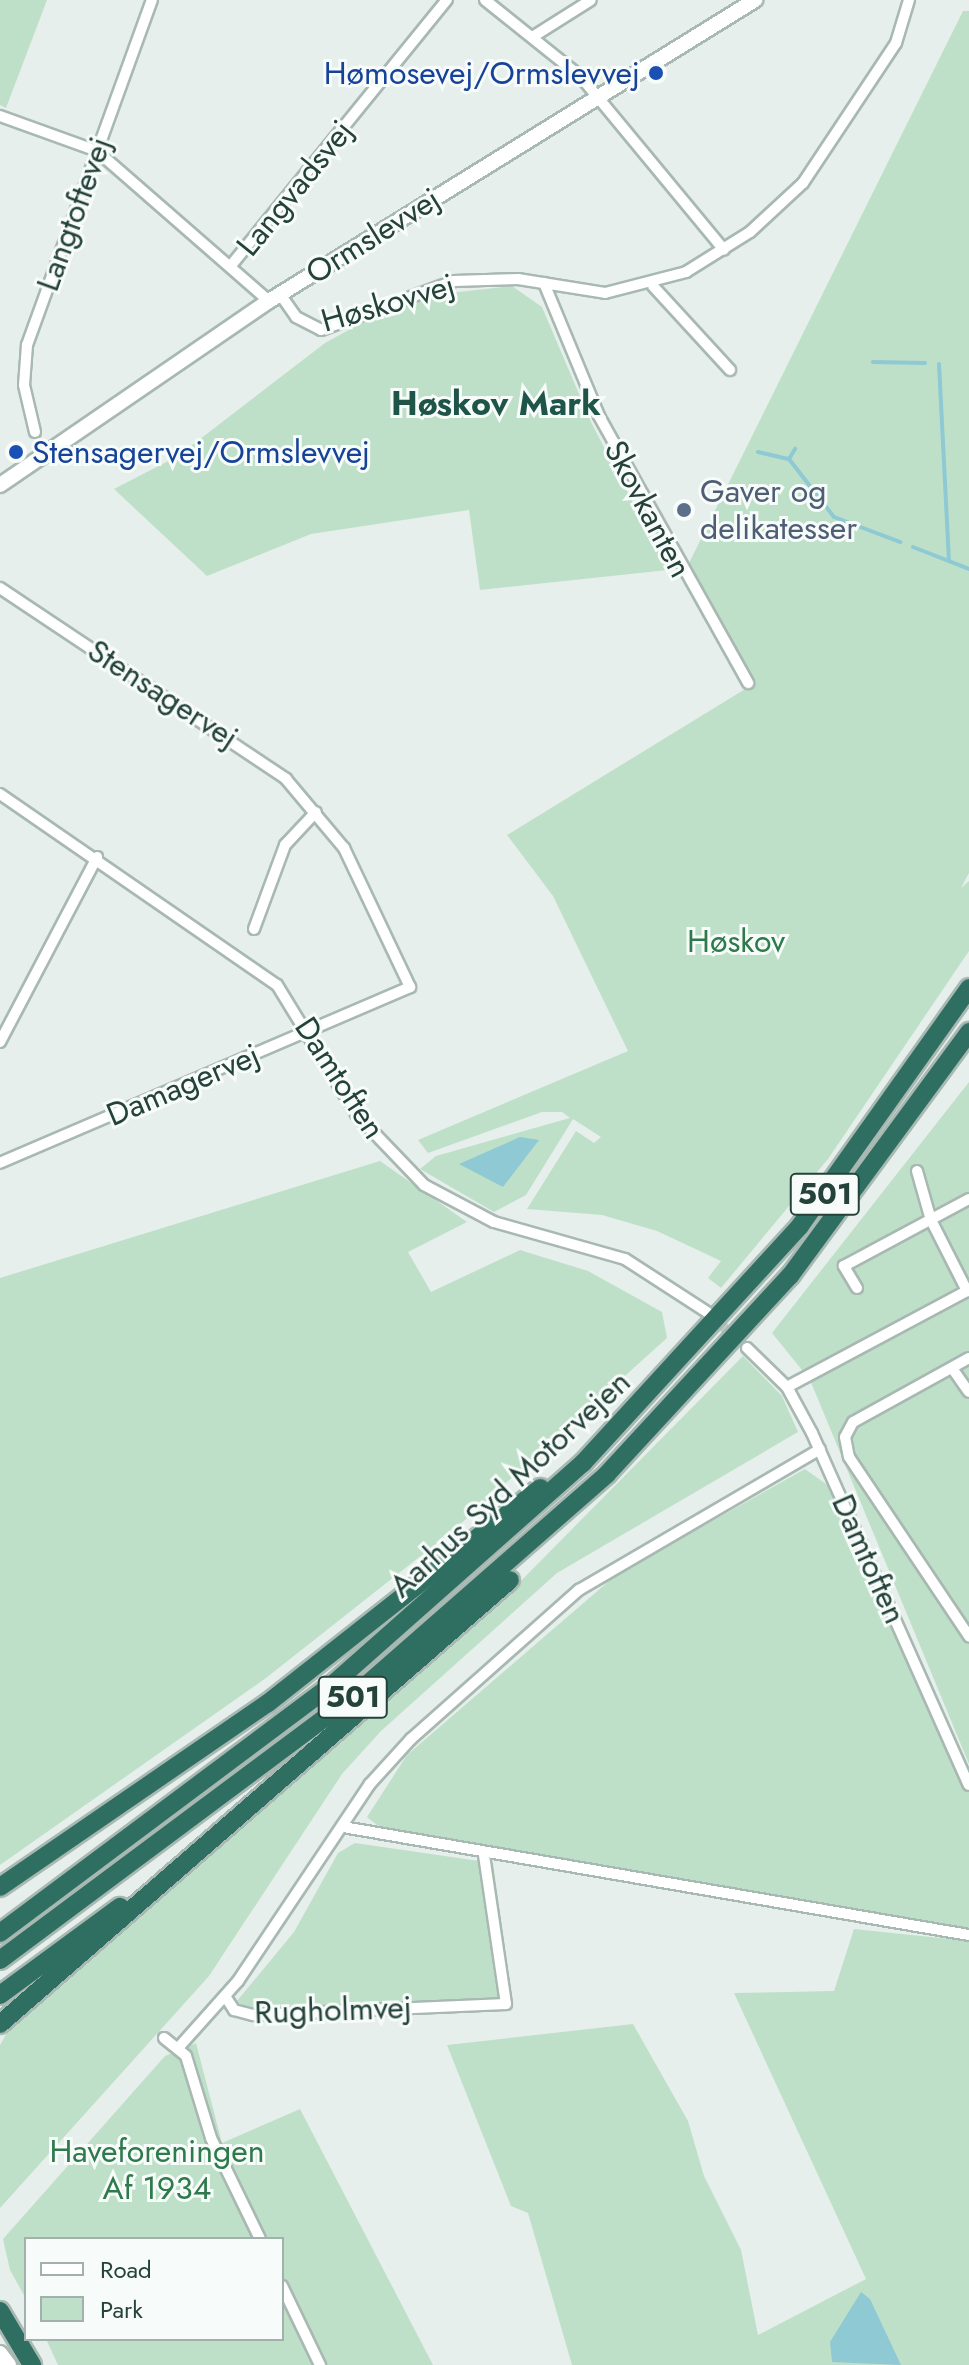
<!DOCTYPE html>
<meta charset="utf-8">
<style>
body{margin:0}
#map{position:relative;width:969px;height:2365px;overflow:hidden;background:#e6efeb;font-family:Jost,sans-serif}
div>[style]{position:absolute}
.green>*{inset:0;background:#bfe0c8}
.water>*{inset:0;background:#8ec9d4}
.stream>*{height:4px;margin:-2px;padding:0 2px;transform-origin:2px;border-radius:2px;background:#8ec9d4}
.street-tunnel>*{height:10px;margin-top:-5px;transform-origin:0;background:repeating-linear-gradient(90deg,#bfccc8 0 10px,transparent 0 15px)}
.roads{filter:drop-shadow(2px 0 #a8b8b2) drop-shadow(-2px 0 #a8b8b2) drop-shadow(0 2px #a8b8b2) drop-shadow(0 -2px #a8b8b2)}
.street>*{height:10px;margin:-5px;padding:0 5px;transform-origin:5px;border-radius:5px;background:#fff}
.secondary>*{height:14px;margin:-7px;padding:0 7px;transform-origin:7px;border-radius:7px;background:#fff}
.highway>*{height:18px;margin:-9px;padding:0 9px;transform-origin:9px;border-radius:9px;background:#2f6f62}
.dots>*{width:22px;height:22px;translate:-50% -50%;box-sizing:border-box;border:4px solid #f7fbf9;border-radius:50%}
span{translate:-50% -50%;white-space:nowrap;text-align:center;line-height:1.15;-webkit-text-stroke:6px #f7fbf9;paint-order:stroke}
.shield-label span{padding:2px 6px;background:#f7fbf9;border:2px solid;border-radius:6px;-webkit-text-stroke-width:0}
.shield-label{font-size:30px;color:#24423a;font-weight:700}
.transit-label{font-size:32px;color:#164399}
.right{translate:-100% -50%;text-align:right}
.left{translate:0 -50%;text-align:left}
.street-label{font-size:32px;color:#24423a}
.service-label{font-size:32px;color:#4e5e75}
.park-label{font-size:32px;color:#2d7a4b}
.neighbourhood-label{font-size:34px;color:#1f5548;font-weight:700}
.legend{position:absolute;left:24px;top:2237px;width:260px;height:104px;box-sizing:border-box;background:#f7fbf9;border:2px solid #a3b1ad;margin:0;padding:10px 14px;list-style:none;font-size:24px;color:#24423a}
.legend li{display:flex;align-items:center;gap:16px;height:40px}
.legend b{width:40px;border:2px solid #a3b1ad}
</style>
<div id="map">
<div class="green">
<div style="clip-path:polygon(0 0,47px 0,6px 108px,0 105px)"></div>
<div style="clip-path:polygon(963px 11px,969px 11px,969px 873px,961px 888px,969px 881px,969px 951px,828px 1159px,721px 1288px,708px 1278px,721px 1261px,657px 1231px,602px 1215px,527px 1209px,576px 1131px,594px 1143px,601px 1137px,573px 1119px,526px 1195px,494px 1212px,420px 1169px,436px 1156px,570px 1118px,562px 1112px,542px 1112px,428px 1153px,418px 1140px,628px 1051px,553px 896px,507px 835px,755px 683px,687px 567px)"></div>
<div style="clip-path:polygon(512px 286px,542px 307px,591px 422px,668px 570px,480px 590px,469px 510px,311px 534px,207px 576px,114px 489px,178px 456px,325px 343px,367px 320px,423px 296px)"></div>
<div style="clip-path:polygon(969px 1082px,969px 1764px,810px 1380px,772px 1333px)"></div>
<div style="clip-path:polygon(380px 1161px,467px 1222px,408px 1252px,431px 1292px,520px 1250px,588px 1271px,662px 1312px,667px 1338px,456px 1528px,266px 1678px,0 1865px,0 1278px)"></div>
<div style="clip-path:polygon(743px 1356px,782px 1396px,798px 1432px,557px 1573px,381px 1731px,342px 1774px,209px 1976px,0 2208px,0 2045px,16px 2017px,503px 1599px)"></div>
<div style="clip-path:polygon(805px 1469px,833px 1489px,969px 1789px,969px 1929px,388px 1834px,367px 1817px,407px 1755px,616px 1575px)"></div>
<div style="clip-path:polygon(355px 1843px,493px 1863px,512px 1999px,247px 2010px,237px 2001px,294px 1932px,338px 1853px)"></div>
<div style="clip-path:polygon(854px 1929px,969px 1941px,969px 2365px,572px 2365px,528px 2213px,511px 2206px,447px 2045px,633px 2024px,688px 2121px,704px 2176px,741px 2250px,758px 2335px,866px 2279px,734px 1993px,834px 1991px)"></div>
<div style="clip-path:polygon(196px 2043px,222px 2143px,300px 2109px,433px 2365px,58px 2365px,46px 2339px,282px 2339px,282px 2239px,26px 2239px,26px 2299px,10px 2270px,3px 2239px,165px 2056px)"></div>
</div>
<div class="water">
<div style="clip-path:polygon(520px 1137px,539px 1140px,503px 1187px,459px 1164px)"></div>
<div style="clip-path:polygon(861px 2292px,870px 2299px,901px 2365px,832px 2362px,830px 2342px)"></div>
</div>
<div class="stream">
<div style="left:873px;top:362px;width:52px;rotate:1.1deg"></div>
<div style="left:939px;top:364px;width:197px;rotate:87.1deg"></div>
<div style="left:758px;top:452px;width:32px;rotate:13deg"></div>
<div style="left:789px;top:459px;width:73px;rotate:52.2deg"></div>
<div style="left:834px;top:517px;width:71px;rotate:20.7deg"></div>
<div style="left:789px;top:459px;width:12px;rotate:-59deg"></div>
<div style="left:913px;top:547px;width:60px;rotate:21.4deg"></div>
</div>
<div class="street-tunnel">
<div style="left:712px;top:1317px;width:47px;rotate:41.5deg"></div>
</div>
<div class="roads">
<div class="street">
<div style="left:485px;top:0;width:123px;rotate:38.7deg"></div>
<div style="left:581px;top:77px;width:224px;rotate:50.4deg"></div>
<div style="left:534px;top:36px;width:67px;rotate:-32.3deg"></div>
<div style="left:0;top:116px;width:103px;rotate:19.8deg"></div>
<div style="left:97px;top:151px;width:228px;rotate:41.1deg"></div>
<div style="left:233px;top:263px;width:339px;rotate:-50.9deg"></div>
<div style="left:544px;top:283px;width:144px;rotate:67.5deg"></div>
<div style="left:599px;top:416px;width:306px;rotate:60.8deg"></div>
<div style="left:653px;top:286px;width:114px;rotate:47.5deg"></div>
<div style="left:280px;top:294px;width:28px;rotate:55deg"></div>
<div style="left:296px;top:317px;width:28px;rotate:27deg"></div>
<div style="left:321px;top:330px;width:142px;rotate:-20.2deg"></div>
<div style="left:454px;top:281px;width:64px;rotate:-1.8deg"></div>
<div style="left:518px;top:279px;width:88px;rotate:9.1deg"></div>
<div style="left:605px;top:293px;width:84px;rotate:-14.5deg"></div>
<div style="left:686px;top:272px;width:75px;rotate:-32deg"></div>
<div style="left:750px;top:232px;width:72px;rotate:-42.8deg"></div>
<div style="left:803px;top:183px;width:168px;rotate:-56.4deg"></div>
<div style="left:896px;top:43px;width:45px;rotate:-73.2deg"></div>
<div style="left:35px;top:432px;width:48px;rotate:-103.2deg"></div>
<div style="left:24px;top:385px;width:40px;rotate:-85.7deg"></div>
<div style="left:27px;top:345px;width:367px;rotate:-70.1deg"></div>
<div style="left:0;top:588px;width:344px;rotate:33.7deg"></div>
<div style="left:286px;top:779px;width:90px;rotate:50deg"></div>
<div style="left:344px;top:848px;width:154px;rotate:64.6deg"></div>
<div style="left:410px;top:987px;width:446px;rotate:156.8deg"></div>
<div style="left:0;top:794px;width:336px;rotate:34.6deg"></div>
<div style="left:277px;top:985px;width:151px;rotate:58.5deg"></div>
<div style="left:356px;top:1114px;width:98px;rotate:46.2deg"></div>
<div style="left:424px;top:1185px;width:79px;rotate:27.9deg"></div>
<div style="left:494px;top:1222px;width:136px;rotate:15.8deg"></div>
<div style="left:625px;top:1259px;width:98px;rotate:32.9deg"></div>
<div style="left:254px;top:929px;width:90px;rotate:-69.7deg"></div>
<div style="left:285px;top:845px;width:45px;rotate:-46.8deg"></div>
<div style="left:0;top:1042px;width:209px;rotate:-62.3deg"></div>
<div style="left:917px;top:1171px;width:51px;rotate:74.1deg"></div>
<div style="left:931px;top:1220px;width:80px;rotate:63.1deg"></div>
<div style="left:857px;top:1288px;width:26px;rotate:-121deg"></div>
<div style="left:844px;top:1266px;width:142px;rotate:-28.2deg"></div>
<div style="left:747px;top:1348px;width:56px;rotate:44.3deg"></div>
<div style="left:787px;top:1387px;width:52px;rotate:61.5deg"></div>
<div style="left:812px;top:1433px;width:385px;rotate:66deg"></div>
<div style="left:969px;top:1358px;width:132px;rotate:151.1deg"></div>
<div style="left:853px;top:1422px;width:17px;rotate:118deg"></div>
<div style="left:845px;top:1437px;width:20px;rotate:79deg"></div>
<div style="left:849px;top:1457px;width:216px;rotate:56.2deg"></div>
<div style="left:952px;top:1368px;width:29px;rotate:55deg"></div>
<div style="left:787px;top:1387px;width:206px;rotate:-28.1deg"></div>
<div style="left:343px;top:1827px;width:635px;rotate:9.79deg"></div>
<div style="left:225px;top:1996px;width:17px;rotate:57deg"></div>
<div style="left:234px;top:2010px;width:20px;rotate:15deg"></div>
<div style="left:253px;top:2015px;width:253px;rotate:-2.5deg"></div>
<div style="left:506px;top:2004px;width:151px;rotate:-98.4deg"></div>
<div style="left:164px;top:2038px;width:28px;rotate:39deg"></div>
<div style="left:186px;top:2056px;width:86px;rotate:73deg"></div>
<div style="left:211px;top:2138px;width:112px;rotate:64.1deg"></div>
<div style="left:179px;top:2047px;width:89px;rotate:-48.2deg"></div>
<div style="left:238px;top:1981px;width:237px;rotate:-56.2deg"></div>
<div style="left:370px;top:1784px;width:61px;rotate:-47.7deg"></div>
<div style="left:411px;top:1739px;width:225px;rotate:-41.6deg"></div>
<div style="left:579px;top:1590px;width:279px;rotate:-30.3deg"></div>
<div style="left:282px;top:2286px;width:88px;rotate:64.3deg"></div>
</div>
<div class="secondary">
<div style="left:0;top:485px;width:326px;rotate:-34.4deg"></div>
<div style="left:269px;top:301px;width:572px;rotate:-31.77deg"></div>
<div style="left:0;top:2353px;width:15px;rotate:53deg"></div>
</div>
<div class="highway">
<div style="left:0;top:1887px;width:325px;rotate:-34.5deg"></div>
<div style="left:268px;top:1703px;width:347px;rotate:-38.3deg"></div>
<div style="left:0;top:1933px;width:414px;rotate:-36.8deg"></div>
<div style="left:332px;top:1685px;width:335px;rotate:-41.5deg"></div>
<div style="left:583px;top:1463px;width:321px;rotate:-47.5deg"></div>
<div style="left:800px;top:1226px;width:292px;rotate:-54.6deg"></div>
<div style="left:0;top:1960px;width:434px;rotate:-36.7deg"></div>
<div style="left:348px;top:1701px;width:344px;rotate:-41.2deg"></div>
<div style="left:607px;top:1474px;width:270px;rotate:-47.3deg"></div>
<div style="left:790px;top:1276px;width:303px;rotate:-53.7deg"></div>
<div style="left:0;top:1995px;width:149px;rotate:-36.3deg"></div>
<div style="left:0;top:2024px;width:676px;rotate:-41.04deg"></div>
<div style="left:0;top:2311px;width:63px;rotate:59.3deg"></div>
</div>
</div>
<div class="dots">
<div style="left:656px;top:73px;background:#1a4fb4"></div>
<div style="left:16px;top:452px;background:#1a4fb4"></div>
<div style="left:684px;top:510px;background:#5c6f8a"></div>
</div>
<div class="shield-label">
<span style="left:825px;top:1194px">501</span>
<span style="left:353px;top:1697px">501</span>
</div>
<div class="transit-label">
<span class="right" style="left:640px;top:73px">Hømosevej/Ormslevvej</span>
<span class="left" style="left:32px;top:452px">Stensagervej/Ormslevvej</span>
</div>
<div class="street-label">
<span style="left:295px;top:188px;rotate:-51deg">Langvadsvej</span>
<span style="left:74px;top:214px;rotate:-70deg">Langtoftevej</span>
<span style="left:373px;top:236px;rotate:-32deg">Ormslevvej</span>
<span style="left:388px;top:303px;rotate:-16deg">Høskovvej</span>
<span style="left:648px;top:509px;rotate:62deg">Skovkanten</span>
<span style="left:163px;top:694px;rotate:33deg">Stensagervej</span>
<span style="left:340px;top:1078px;rotate:57deg">Damtoften</span>
<span style="left:183px;top:1085px;rotate:-23deg">Damagervej</span>
<span style="left:510px;top:1484px;rotate:-43deg">Aarhus Syd Motorvejen</span>
<span style="left:869px;top:1559px;rotate:66deg">Damtoften</span>
<span style="left:333px;top:2010px;rotate:-2deg">Rugholmvej</span>
</div>
<div class="service-label">
<span class="left" style="left:700px;top:510px">Gaver og<br>delikatesser</span>
</div>
<div class="park-label">
<span style="left:736px;top:941px">Høskov</span>
<span style="left:157px;top:2170px">Haveforeningen<br>Af 1934</span>
</div>
<div class="neighbourhood-label">
<span style="left:496px;top:404px">Høskov Mark</span>
</div>
<ul class="legend">
<li><b style="height:10px;background:#fff"></b>Road</li>
<li><b style="height:22px;background:#bfe0c8"></b>Park</li>
</ul>
</div>
